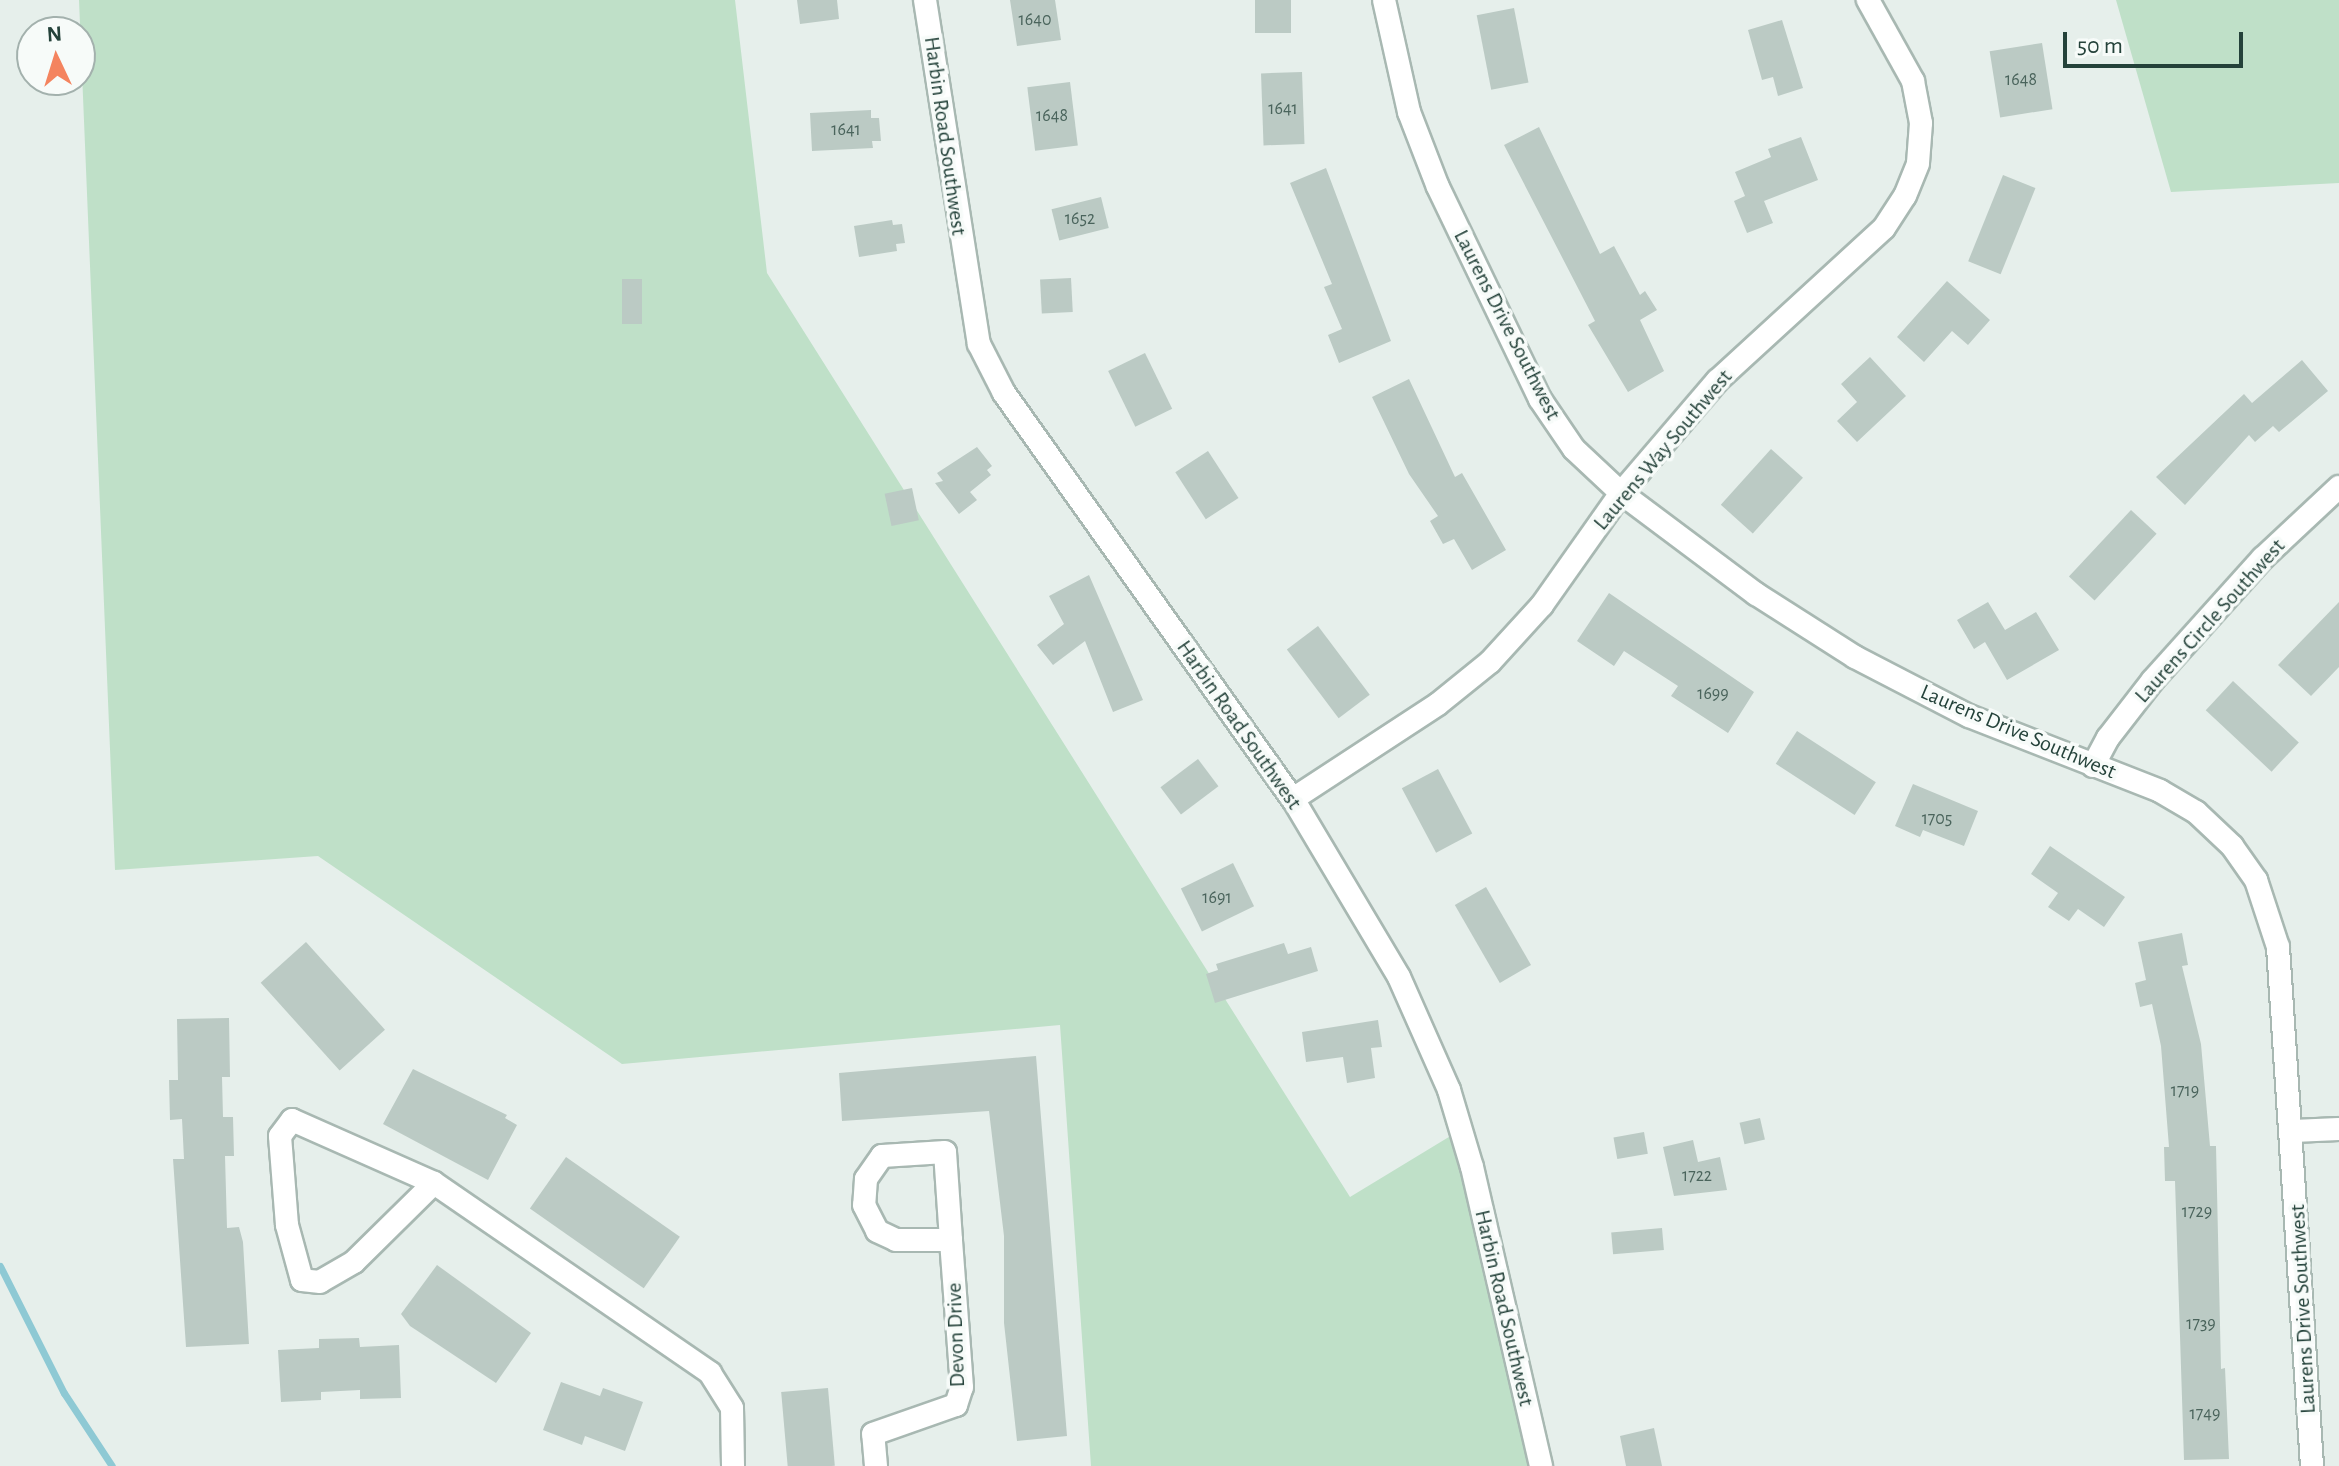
<!DOCTYPE html>
<style>
body{margin:0}
#map{position:relative;width:2339px;height:1466px;overflow:hidden;background:#e6efeb;font-family:"Alegreya Sans",sans-serif}
div>[style]{position:absolute}
.green>*{inset:0;background:#bfe0c8}
.stream>*{height:7px;margin:-3.5px;padding:0 3.5px;transform-origin:3.5px;border-radius:3.5px;background:#8ec9d4}
.building>*{inset:0;background:#bbcac4;transform-origin:0 0}
.roads{filter:drop-shadow(2px 0 #a8b8b2) drop-shadow(-2px 0 #a8b8b2) drop-shadow(0 2px #a8b8b2) drop-shadow(0 -2px #a8b8b2)}
.minor>*{height:22px;margin:-11px;padding:0 11px;transform-origin:11px;border-radius:11px;background:#fff}
span{translate:-50% -50%;white-space:nowrap;text-align:center;line-height:1.15;-webkit-text-stroke:7px #f7fbf9;paint-order:stroke}
.number-label{font-size:18px;color:#4a645c}
.number-label span{-webkit-text-stroke-width:0}
.street-label{font-size:22px;color:#24423a}
.north{position:absolute;left:16px;top:16px;width:80px;height:80px;box-sizing:border-box;background:#f7fbf9;border:2px solid #a3b1ad;border-radius:50%;rotate:356deg;font-size:22px;font-weight:700;line-height:32px;text-align:center;color:#24423a}
.north::after{content:'';display:block;margin:auto;width:28px;height:36px;background:#f4845f;clip-path:polygon(50% 0,100% 100%,50% 72%,0 100%)}
.scale{position:absolute;left:2063px;top:32px;width:180px;height:36px;box-sizing:border-box;border:4px solid #24423a;border-top:0;padding-left:10px;font-size:24px;line-height:28px;white-space:nowrap;color:#24423a;-webkit-text-stroke:6px #f7fbf9;paint-order:stroke}
</style>
<div id="map">
<div class="green">
<div style="clip-path:polygon(79px 0,735px 0,767px 273px,1350px 1197px,1462px 1129px,1543px 1466px,1091px 1466px,1060px 1025px,622px 1064px,318px 856px,115px 870px)"></div>
<div style="clip-path:polygon(2116px 0,2339px 0,2339px 183px,2171px 192px)"></div>
</div>
<div class="stream">
<div style="left:0;top:1266px;width:142px;rotate:63.3deg"></div>
<div style="left:64px;top:1393px;width:87px;rotate:56.7deg"></div>
</div>
<div class="building">
<div style="clip-path:polygon(797px 0,837px 0,839px 19px,800px 24px)"></div>
<div style="clip-path:polygon(1010px 0,1055px 0,1061px 40px,1017px 46px)"></div>
<div style="left:1255px;top:0;width:36px;height:33px"></div>
<div style="left:1514px;top:8px;width:76px;height:38px;rotate:79deg"></div>
<div style="clip-path:polygon(1782px 20px,1803px 88px,1778px 96px,1773px 77px,1762px 80px,1748px 30px)"></div>
<div style="left:2042px;top:43px;width:67px;height:53px;rotate:81deg"></div>
<div style="left:1302px;top:72px;width:72px;height:41px;rotate:88deg"></div>
<div style="left:1070px;top:82px;width:64px;height:43px;rotate:83deg"></div>
<div style="clip-path:polygon(871px 110px,871px 118px,879px 118px,881px 141px,872px 141px,873px 148px,812px 151px,810px 113px)"></div>
<div style="clip-path:polygon(1539px 127px,1600px 254px,1614px 246px,1640px 295px,1645px 291px,1657px 310px,1640px 320px,1664px 371px,1628px 392px,1588px 325px,1595px 321px,1504px 145px)"></div>
<div style="clip-path:polygon(1801px 137px,1818px 180px,1764px 201px,1773px 223px,1747px 233px,1734px 201px,1745px 196px,1735px 172px,1771px 157px,1768px 149px)"></div>
<div style="clip-path:polygon(1326px 168px,1391px 341px,1339px 363px,1328px 335px,1342px 329px,1324px 287px,1332px 284px,1290px 183px)"></div>
<div style="left:2003px;top:175px;width:35px;height:93px;rotate:22deg"></div>
<div style="left:1101px;top:197px;width:32px;height:51px;rotate:76deg"></div>
<div style="clip-path:polygon(892px 220px,893px 225px,902px 224px,905px 243px,896px 244px,897px 251px,859px 257px,854px 226px)"></div>
<div style="left:1071px;top:278px;width:34px;height:31px;rotate:87deg"></div>
<div style="left:622px;top:279px;width:20px;height:45px"></div>
<div style="clip-path:polygon(1947px 281px,1990px 320px,1968px 345px,1952px 331px,1924px 362px,1897px 337px)"></div>
<div style="left:1145px;top:353px;width:62px;height:41px;rotate:64deg"></div>
<div style="clip-path:polygon(1870px 357px,1906px 396px,1857px 442px,1837px 421px,1857px 402px,1841px 384px)"></div>
<div style="clip-path:polygon(2302px 360px,2328px 391px,2279px 432px,2273px 426px,2255px 442px,2249px 435px,2185px 505px,2156px 477px,2244px 394px,2252px 403px)"></div>
<div style="clip-path:polygon(1409px 379px,1455px 477px,1462px 473px,1506px 550px,1472px 570px,1454px 539px,1443px 544px,1430px 521px,1438px 516px,1409px 474px,1372px 397px)"></div>
<div style="clip-path:polygon(977px 447px,992px 466px,987px 470px,991px 475px,970px 492px,977px 500px,959px 514px,935px 483px,943px 481px,937px 473px)"></div>
<div style="left:1771px;top:449px;width:43px;height:75px;rotate:42deg"></div>
<div style="left:1208px;top:451px;width:56px;height:39px;rotate:57deg"></div>
<div style="left:912px;top:488px;width:33px;height:28px;rotate:78deg"></div>
<div style="left:2131px;top:510px;width:35px;height:91px;rotate:43deg"></div>
<div style="clip-path:polygon(1089px 575px,1143px 700px,1113px 712px,1085px 641px,1053px 665px,1037px 645px,1064px 624px,1049px 596px)"></div>
<div style="clip-path:polygon(1609px 593px,1754px 692px,1728px 733px,1671px 696px,1678px 686px,1624px 651px,1614px 666px,1577px 641px)"></div>
<div style="clip-path:polygon(1988px 602px,2005px 630px,2036px 612px,2059px 650px,2007px 680px,1985px 642px,1974px 649px,1957px 620px)"></div>
<div style="clip-path:polygon(2339px 602px,2339px 667px,2311px 696px,2278px 665px)"></div>
<div style="left:1318px;top:626px;width:86px;height:39px;rotate:53deg"></div>
<div style="left:2233px;top:681px;width:90px;height:40px;rotate:43deg"></div>
<div style="left:1797px;top:731px;width:94px;height:39px;rotate:33deg"></div>
<div style="left:1198px;top:759px;width:34px;height:47px;rotate:53deg"></div>
<div style="left:1438px;top:769px;width:73px;height:41px;rotate:62deg"></div>
<div style="clip-path:polygon(1913px 784px,1978px 811px,1964px 846px,1923px 830px,1920px 837px,1895px 826px)"></div>
<div style="clip-path:polygon(2050px 846px,2125px 897px,2104px 927px,2078px 909px,2069px 921px,2048px 907px,2058px 893px,2031px 874px)"></div>
<div style="left:1233px;top:863px;width:48px;height:58px;rotate:64deg"></div>
<div style="left:1486px;top:887px;width:90px;height:36px;rotate:60deg"></div>
<div style="clip-path:polygon(2182px 933px,2188px 965px,2182px 966px,2201px 1044px,2210px 1146px,2216px 1146px,2221px 1369px,2225px 1368px,2229px 1459px,2184px 1460px,2175px 1181px,2165px 1181px,2164px 1147px,2169px 1147px,2161px 1046px,2152px 1004px,2140px 1007px,2135px 983px,2146px 980px,2138px 942px)"></div>
<div style="left:306px;top:942px;width:118px;height:61px;rotate:48deg"></div>
<div style="clip-path:polygon(1284px 943px,1288px 954px,1311px 947px,1318px 971px,1215px 1003px,1206px 974px,1218px 970px,1216px 964px)"></div>
<div style="clip-path:polygon(229px 1018px,230px 1077px,222px 1077px,223px 1117px,233px 1117px,234px 1156px,225px 1156px,227px 1228px,239px 1227px,243px 1242px,249px 1344px,186px 1347px,173px 1159px,184px 1159px,182px 1119px,170px 1120px,169px 1080px,178px 1080px,177px 1019px)"></div>
<div style="clip-path:polygon(1378px 1020px,1382px 1047px,1371px 1048px,1375px 1078px,1347px 1083px,1343px 1057px,1306px 1062px,1302px 1032px)"></div>
<div style="clip-path:polygon(1036px 1056px,1067px 1436px,1017px 1441px,1004px 1323px,1004px 1236px,989px 1111px,842px 1121px,839px 1073px)"></div>
<div style="clip-path:polygon(413px 1069px,507px 1115px,505px 1118px,517px 1125px,488px 1180px,383px 1124px)"></div>
<div style="left:1760px;top:1118px;width:22px;height:21px;rotate:77deg"></div>
<div style="left:1644px;top:1132px;width:22px;height:31px;rotate:80deg"></div>
<div style="clip-path:polygon(1693px 1140px,1698px 1162px,1720px 1157px,1727px 1190px,1674px 1196px,1663px 1147px)"></div>
<div style="left:566px;top:1157px;width:139px;height:63px;rotate:35deg"></div>
<div style="left:1662px;top:1228px;width:22px;height:51px;rotate:85deg"></div>
<div style="clip-path:polygon(437px 1265px,531px 1333px,496px 1383px,410px 1326px,401px 1314px)"></div>
<div style="clip-path:polygon(359px 1338px,360px 1347px,399px 1345px,401px 1398px,360px 1399px,360px 1390px,321px 1392px,321px 1400px,281px 1402px,278px 1350px,319px 1348px,319px 1339px)"></div>
<div style="clip-path:polygon(561px 1382px,600px 1396px,603px 1388px,643px 1402px,625px 1451px,585px 1436px,582px 1445px,543px 1430px)"></div>
<div style="left:828px;top:1388px;width:78px;height:47px;rotate:85deg"></div>
<div style="clip-path:polygon(1654px 1428px,1662px 1466px,1626px 1466px,1620px 1436px)"></div>
</div>
<div class="roads">
<div class="minor">
<div style="left:925px;top:0;width:348px;rotate:81.1deg"></div>
<div style="left:979px;top:344px;width:55px;rotate:63deg"></div>
<div style="left:1004px;top:393px;width:498px;rotate:54.6deg"></div>
<div style="left:1293px;top:799px;width:207px;rotate:59.2deg"></div>
<div style="left:1399px;top:977px;width:124px;rotate:66.1deg"></div>
<div style="left:1449px;top:1090px;width:80px;rotate:73.4deg"></div>
<div style="left:1472px;top:1167px;width:307px;rotate:77deg"></div>
<div style="left:1384px;top:0;width:115px;rotate:77.4deg"></div>
<div style="left:1409px;top:112px;width:80px;rotate:68.9deg"></div>
<div style="left:1438px;top:187px;width:235px;rotate:64.3deg"></div>
<div style="left:1540px;top:399px;width:60px;rotate:55.8deg"></div>
<div style="left:1574px;top:449px;width:64px;rotate:43.1deg"></div>
<div style="left:1621px;top:493px;width:169px;rotate:36.8deg"></div>
<div style="left:1756px;top:594px;width:117px;rotate:32.5deg"></div>
<div style="left:1855px;top:657px;width:128px;rotate:27.4deg"></div>
<div style="left:1969px;top:716px;width:205px;rotate:21.4deg"></div>
<div style="left:2160px;top:791px;width:42px;rotate:30.3deg"></div>
<div style="left:2196px;top:812px;width:50px;rotate:43.4deg"></div>
<div style="left:2232px;top:846px;width:42px;rotate:54.8deg"></div>
<div style="left:2256px;top:880px;width:71px;rotate:71.8deg"></div>
<div style="left:2278px;top:947px;width:520px;rotate:86.25deg"></div>
<div style="left:2093px;top:766px;width:32px;rotate:-62deg"></div>
<div style="left:2108px;top:738px;width:73px;rotate:-52.2deg"></div>
<div style="left:2153px;top:680px;width:164px;rotate:-48deg"></div>
<div style="left:2263px;top:558px;width:104px;rotate:-43.1deg"></div>
<div style="left:1293px;top:799px;width:173px;rotate:-33.2deg"></div>
<div style="left:1438px;top:704px;width:67px;rotate:-38.9deg"></div>
<div style="left:1490px;top:662px;width:77px;rotate:-47.6deg"></div>
<div style="left:1542px;top:605px;width:137px;rotate:-54.8deg"></div>
<div style="left:1621px;top:493px;width:148px;rotate:-49.4deg"></div>
<div style="left:1717px;top:381px;width:226px;rotate:-42.5deg"></div>
<div style="left:1884px;top:228px;width:38px;rotate:-57deg"></div>
<div style="left:1905px;top:196px;width:35px;rotate:-68deg"></div>
<div style="left:1918px;top:163px;width:40px;rotate:-85.7deg"></div>
<div style="left:1921px;top:123px;width:43px;rotate:-100.8deg"></div>
<div style="left:1913px;top:81px;width:93px;rotate:-119.1deg"></div>
<div style="left:292px;top:1120px;width:155px;rotate:23.9deg"></div>
<div style="left:434px;top:1183px;width:112px;rotate:135.4deg"></div>
<div style="left:354px;top:1262px;width:39px;rotate:150deg"></div>
<div style="left:320px;top:1282px;width:18px;rotate:-174deg"></div>
<div style="left:302px;top:1280px;width:57px;rotate:-105.3deg"></div>
<div style="left:287px;top:1225px;width:89px;rotate:-94.5deg"></div>
<div style="left:280px;top:1136px;width:20px;rotate:-53deg"></div>
<div style="left:2293px;top:1131px;width:46px;rotate:-2.5deg"></div>
<div style="left:434px;top:1183px;width:335px;rotate:34.5deg"></div>
<div style="left:710px;top:1373px;width:41px;rotate:57.8deg"></div>
<div style="left:732px;top:1408px;width:58px;rotate:89deg"></div>
<div style="left:876px;top:1466px;width:32px;rotate:-95deg"></div>
<div style="left:873px;top:1434px;width:88px;rotate:-19.3deg"></div>
<div style="left:956px;top:1405px;width:19px;rotate:-72deg"></div>
<div style="left:962px;top:1387px;width:147px;rotate:-94.3deg"></div>
<div style="left:951px;top:1240px;width:88px;rotate:-93.9deg"></div>
<div style="left:945px;top:1152px;width:63px;rotate:176.4deg"></div>
<div style="left:882px;top:1156px;width:28px;rotate:125deg"></div>
<div style="left:866px;top:1179px;width:26px;rotate:94deg"></div>
<div style="left:864px;top:1205px;width:29px;rotate:63deg"></div>
<div style="left:877px;top:1231px;width:21px;rotate:25deg"></div>
<div style="left:896px;top:1240px;width:55px"></div>
</div>
</div>
<div class="number-label">
<span style="left:1035px;top:20px">1640</span>
<span style="left:2021px;top:80px">1648</span>
<span style="left:1283px;top:109px">1641</span>
<span style="left:1052px;top:116px">1648</span>
<span style="left:846px;top:130px">1641</span>
<span style="left:1080px;top:219px">1652</span>
<span style="left:1713px;top:694px">1699</span>
<span style="left:1937px;top:819px">1705</span>
<span style="left:1217px;top:898px">1691</span>
<span style="left:2185px;top:1091px">1719</span>
<span style="left:1697px;top:1176px">1722</span>
<span style="left:2197px;top:1212px">1729</span>
<span style="left:2201px;top:1324px">1739</span>
<span style="left:2205px;top:1414px">1749</span>
</div>
<div class="street-label">
<span style="left:945px;top:136px;rotate:82deg">Harbin Road Southwest</span>
<span style="left:1507px;top:325px;rotate:63deg">Laurens Drive Southwest</span>
<span style="left:1663px;top:450px;rotate:-50deg">Laurens Way Southwest</span>
<span style="left:2210px;top:621px;rotate:-48deg">Laurens Circle Southwest</span>
<span style="left:1239px;top:725px;rotate:55deg">Harbin Road Southwest</span>
<span style="left:2018px;top:732px;rotate:23deg">Laurens Drive Southwest</span>
<span style="left:1504px;top:1308px;rotate:77deg">Harbin Road Southwest</span>
<span style="left:2303px;top:1309px;rotate:-93deg">Laurens Drive Southwest</span>
<span style="left:956px;top:1335px;rotate:-92deg">Devon Drive</span>
</div>
<div class="north">N</div>
<div class="scale">50 m</div>
</div>
